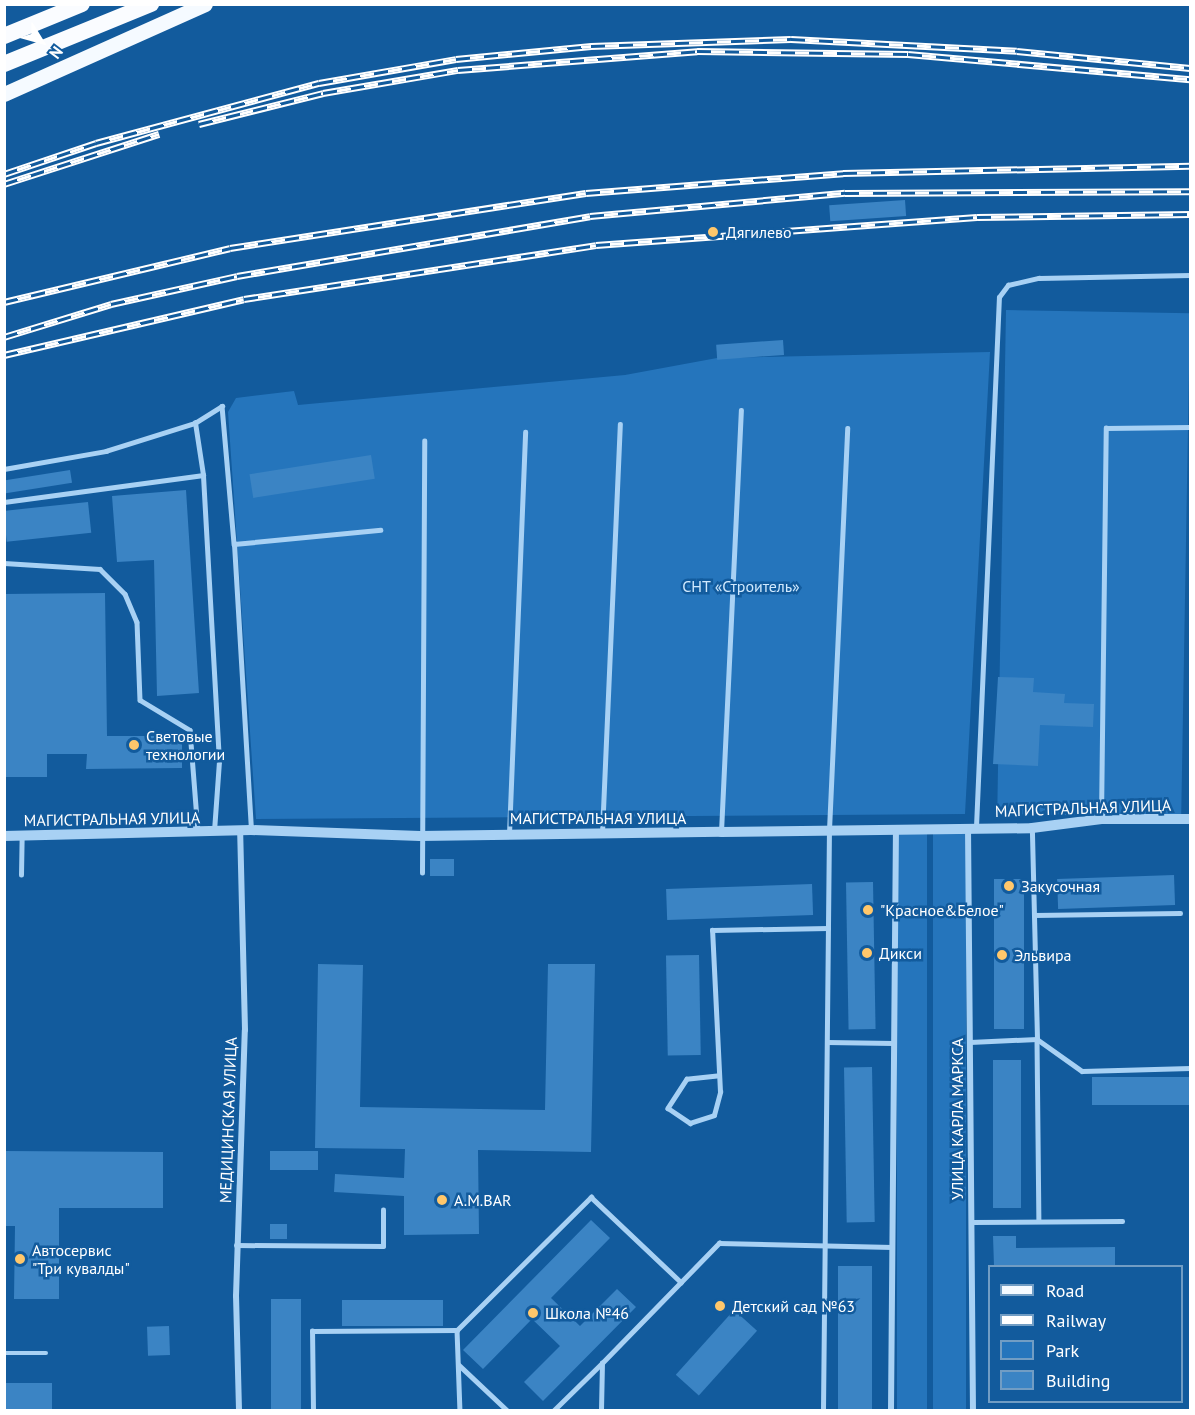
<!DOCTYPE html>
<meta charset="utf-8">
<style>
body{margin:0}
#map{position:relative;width:1195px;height:1415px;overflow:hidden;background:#125b9d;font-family:"PT Sans",sans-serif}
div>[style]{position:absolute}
.green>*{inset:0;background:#2575bc;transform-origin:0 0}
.building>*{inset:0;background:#3b84c4;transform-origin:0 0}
.service>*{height:4.5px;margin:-2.25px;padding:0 2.25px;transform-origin:2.25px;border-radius:2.25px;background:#a8d1f4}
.minor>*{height:6px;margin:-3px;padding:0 3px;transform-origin:3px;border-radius:3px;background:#a8d1f4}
.tertiary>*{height:10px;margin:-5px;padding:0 5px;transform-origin:5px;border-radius:5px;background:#a8d1f4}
.primary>*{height:15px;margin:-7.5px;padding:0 7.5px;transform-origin:7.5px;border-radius:7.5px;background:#f5faff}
.trunk>*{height:16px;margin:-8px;padding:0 8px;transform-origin:8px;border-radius:8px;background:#fafcff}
.rail>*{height:7px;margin-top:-3.5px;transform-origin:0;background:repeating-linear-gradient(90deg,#125b9d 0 14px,#fff 0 28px);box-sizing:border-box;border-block:2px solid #fff}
.dots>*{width:16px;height:16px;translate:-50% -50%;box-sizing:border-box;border:3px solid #125b9d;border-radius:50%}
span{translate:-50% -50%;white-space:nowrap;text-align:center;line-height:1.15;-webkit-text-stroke:5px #125b9d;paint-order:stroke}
.poi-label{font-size:16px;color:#fff}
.left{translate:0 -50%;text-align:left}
.park-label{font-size:16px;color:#d0e9fe}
.street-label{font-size:16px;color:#fff}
.frame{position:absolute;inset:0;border:6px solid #fff;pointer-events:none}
.legend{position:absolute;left:988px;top:1265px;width:195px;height:138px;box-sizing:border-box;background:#125b9d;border:2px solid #719dc4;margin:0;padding:8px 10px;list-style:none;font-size:18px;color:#fff}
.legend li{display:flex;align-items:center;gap:12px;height:30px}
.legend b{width:30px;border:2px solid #719dc4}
.north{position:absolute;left:12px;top:12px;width:60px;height:60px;-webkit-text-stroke:4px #125b9d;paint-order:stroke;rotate:127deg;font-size:16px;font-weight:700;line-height:24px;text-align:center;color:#fff}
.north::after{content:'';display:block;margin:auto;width:21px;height:27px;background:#fff;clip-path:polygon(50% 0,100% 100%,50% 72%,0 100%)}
</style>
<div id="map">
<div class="green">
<div style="left:1006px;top:310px;width:184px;height:504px;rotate:1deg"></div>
<div style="clip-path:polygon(990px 352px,965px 814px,256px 819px,228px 412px,236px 398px,294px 391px,298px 405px,625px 375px,717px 358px)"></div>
<div style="left:897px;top:830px;width:30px;height:580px"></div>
<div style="left:933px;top:830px;width:33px;height:580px"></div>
</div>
<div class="building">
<div style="left:905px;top:200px;width:16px;height:76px;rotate:86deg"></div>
<div style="left:783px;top:340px;width:15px;height:67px;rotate:86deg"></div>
<div style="left:371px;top:455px;width:24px;height:123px;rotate:81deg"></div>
<div style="left:70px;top:470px;width:13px;height:67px;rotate:81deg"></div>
<div style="clip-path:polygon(186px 490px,199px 693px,157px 696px,154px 560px,117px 562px,112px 496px)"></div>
<div style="left:88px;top:502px;width:31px;height:85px;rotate:84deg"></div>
<div style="clip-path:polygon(105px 593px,107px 736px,182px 736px,182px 768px,86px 769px,87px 754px,47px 754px,47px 777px,5px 777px,4px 594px)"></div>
<div style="clip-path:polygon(998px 677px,1034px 678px,1033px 692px,1065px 694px,1064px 703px,1094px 704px,1093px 727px,1040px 725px,1038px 766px,993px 764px)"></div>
<div style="left:430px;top:859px;width:24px;height:17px"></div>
<div style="left:1174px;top:875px;width:30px;height:117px;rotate:88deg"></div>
<div style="left:994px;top:879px;width:30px;height:150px"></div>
<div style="left:873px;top:882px;width:147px;height:27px;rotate:89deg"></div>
<div style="left:812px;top:884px;width:31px;height:146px;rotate:88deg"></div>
<div style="left:699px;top:955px;width:100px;height:33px;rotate:89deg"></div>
<div style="clip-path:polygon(318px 964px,363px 965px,360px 1107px,545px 1110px,548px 964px,595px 964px,591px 1152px,478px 1150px,479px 1234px,404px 1235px,404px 1196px,334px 1192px,335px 1174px,404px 1178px,405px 1149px,315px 1148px)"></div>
<div style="left:993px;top:1060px;width:28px;height:148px"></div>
<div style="left:872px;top:1067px;width:155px;height:28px;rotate:89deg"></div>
<div style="left:1191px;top:1077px;width:28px;height:99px;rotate:90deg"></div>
<div style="clip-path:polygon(4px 1151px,163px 1152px,163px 1208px,59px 1208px,59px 1299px,14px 1299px,15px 1226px,4px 1226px)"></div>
<div style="left:270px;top:1151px;width:48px;height:19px"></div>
<div style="clip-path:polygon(591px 1220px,610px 1238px,551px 1298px,580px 1326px,617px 1289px,636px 1307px,543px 1401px,524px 1382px,560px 1346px,532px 1319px,483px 1369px,463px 1350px)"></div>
<div style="left:270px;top:1224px;width:17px;height:15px"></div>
<div style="clip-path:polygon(993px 1236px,1016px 1236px,1016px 1248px,1115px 1247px,1115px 1266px,994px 1266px)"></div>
<div style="left:872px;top:1266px;width:144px;height:34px;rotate:90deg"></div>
<div style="left:271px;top:1299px;width:30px;height:111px"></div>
<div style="left:443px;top:1300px;width:26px;height:101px;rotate:90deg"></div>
<div style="left:734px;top:1310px;width:31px;height:87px;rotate:42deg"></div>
<div style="left:169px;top:1326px;width:29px;height:22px;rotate:88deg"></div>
<div style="left:4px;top:1383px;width:48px;height:27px"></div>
</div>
<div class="service">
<div style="left:4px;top:469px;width:104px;rotate:-10deg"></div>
<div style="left:106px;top:451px;width:93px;rotate:-17.5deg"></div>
<div style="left:4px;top:502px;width:201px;rotate:-7.7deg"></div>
<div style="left:4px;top:563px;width:96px;rotate:3.6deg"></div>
<div style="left:100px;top:569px;width:35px;rotate:45deg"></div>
<div style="left:125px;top:594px;width:30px;rotate:67deg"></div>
<div style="left:137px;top:622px;width:78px;rotate:87.8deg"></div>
<div style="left:140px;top:700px;width:58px;rotate:31deg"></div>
<div style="left:190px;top:730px;width:102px;rotate:85.5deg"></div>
<div style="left:1101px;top:818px;width:390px;rotate:-89.3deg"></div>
<div style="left:1106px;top:428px;width:84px;rotate:-0.7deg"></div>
<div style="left:976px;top:827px;width:530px;rotate:-87.52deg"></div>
<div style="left:999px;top:297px;width:15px;rotate:-53deg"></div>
<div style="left:1008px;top:285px;width:32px;rotate:-13deg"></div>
<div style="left:1039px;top:278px;width:151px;rotate:-1.1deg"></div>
<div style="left:251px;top:830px;width:287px;rotate:-93.4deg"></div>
<div style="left:234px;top:544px;width:147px;rotate:-5.5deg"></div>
<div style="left:214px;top:831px;width:69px;rotate:-85.9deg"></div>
<div style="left:219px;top:762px;width:287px;rotate:-93.2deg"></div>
<div style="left:203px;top:475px;width:53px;rotate:-98.7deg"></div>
<div style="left:195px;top:423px;width:32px;rotate:-32deg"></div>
<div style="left:222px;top:406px;width:139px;rotate:85deg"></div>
<div style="left:721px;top:832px;width:422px;rotate:-87.3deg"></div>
<div style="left:602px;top:833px;width:409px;rotate:-87.5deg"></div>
<div style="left:509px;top:834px;width:402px;rotate:-87.7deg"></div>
<div style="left:422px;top:873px;width:432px;rotate:-89.7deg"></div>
<div style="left:21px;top:875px;width:39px;rotate:-89deg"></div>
<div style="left:1034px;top:915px;width:146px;rotate:-0.8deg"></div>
<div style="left:1037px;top:1039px;width:181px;rotate:89.4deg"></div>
<div style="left:1037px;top:1039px;width:55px;rotate:35.4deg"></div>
<div style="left:1082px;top:1071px;width:108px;rotate:-1.6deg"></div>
<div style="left:827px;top:1042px;width:66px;rotate:0.9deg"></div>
<div style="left:970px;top:1042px;width:67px;rotate:-2.6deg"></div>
<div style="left:1037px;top:1039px;width:211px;rotate:-91.4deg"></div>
<div style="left:717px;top:1076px;width:30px;rotate:174deg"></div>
<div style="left:687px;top:1079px;width:35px;rotate:123deg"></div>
<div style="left:668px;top:1108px;width:27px;rotate:34deg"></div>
<div style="left:690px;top:1123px;width:25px;rotate:-18deg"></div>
<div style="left:714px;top:1115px;width:24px;rotate:-75deg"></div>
<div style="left:720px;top:1092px;width:162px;rotate:-92.8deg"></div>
<div style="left:712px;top:930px;width:116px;rotate:-1deg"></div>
<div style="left:971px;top:1222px;width:151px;rotate:-0.4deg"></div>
<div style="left:236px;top:1245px;width:147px;rotate:0.4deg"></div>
<div style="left:383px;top:1246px;width:36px;rotate:-90deg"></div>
<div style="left:457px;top:1330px;width:80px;rotate:87.9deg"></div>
<div style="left:4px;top:1353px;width:42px"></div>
<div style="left:459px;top:1365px;width:66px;rotate:43.2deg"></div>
<div style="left:313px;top:1410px;width:79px;rotate:-90.7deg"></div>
<div style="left:312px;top:1331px;width:145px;rotate:-0.4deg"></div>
<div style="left:457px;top:1330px;width:189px;rotate:-44.8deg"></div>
<div style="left:591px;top:1197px;width:124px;rotate:43.4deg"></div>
<div style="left:554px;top:1410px;width:67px;rotate:-44.4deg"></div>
<div style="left:601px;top:1410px;width:47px;rotate:-88.8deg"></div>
<div style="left:602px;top:1363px;width:168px;rotate:-45.7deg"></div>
<div style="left:719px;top:1243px;width:173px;rotate:1.3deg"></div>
<div style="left:823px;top:1410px;width:580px;rotate:-89.41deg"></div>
<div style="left:829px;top:830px;width:402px;rotate:-87.4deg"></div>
</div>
<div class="minor">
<div style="left:968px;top:827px;width:583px;rotate:89.51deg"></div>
<div style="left:239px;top:1410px;width:114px;rotate:-91.5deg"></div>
<div style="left:236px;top:1296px;width:266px;rotate:-88.1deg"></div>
<div style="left:245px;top:1030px;width:199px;rotate:-91.4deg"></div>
<div style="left:891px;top:1410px;width:581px;rotate:-89.51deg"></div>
</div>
<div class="tertiary">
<div style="left:4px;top:836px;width:247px;rotate:-1.4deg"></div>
<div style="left:251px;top:830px;width:169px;rotate:2deg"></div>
<div style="left:420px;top:836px;width:301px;rotate:-0.8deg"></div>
<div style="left:721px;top:832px;width:311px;rotate:-0.7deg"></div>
<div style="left:1032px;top:828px;width:70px;rotate:-7.4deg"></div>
<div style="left:1101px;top:819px;width:89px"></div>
</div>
<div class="primary">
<div style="left:4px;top:94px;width:220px;rotate:-24.1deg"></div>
</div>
<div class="trunk">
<div style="left:4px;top:36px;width:84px;rotate:-22.3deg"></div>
<div style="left:4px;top:64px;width:159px;rotate:-22.2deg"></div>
</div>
<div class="rail">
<div style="left:199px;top:124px;width:128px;rotate:-14deg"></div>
<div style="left:323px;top:93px;width:137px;rotate:-9.7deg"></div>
<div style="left:458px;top:70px;width:240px;rotate:-4.5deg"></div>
<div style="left:697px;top:51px;width:211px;rotate:0.8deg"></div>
<div style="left:908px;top:54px;width:283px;rotate:5.1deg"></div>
<div style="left:4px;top:174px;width:97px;rotate:-18.6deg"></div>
<div style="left:96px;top:143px;width:231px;rotate:-15.1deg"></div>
<div style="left:319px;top:83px;width:139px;rotate:-9.9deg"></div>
<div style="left:456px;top:59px;width:136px;rotate:-5.5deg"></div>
<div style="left:591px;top:46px;width:200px;rotate:-2deg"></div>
<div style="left:791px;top:39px;width:226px;rotate:3deg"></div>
<div style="left:1017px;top:51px;width:174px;rotate:5.6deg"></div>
<div style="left:4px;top:184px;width:163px;rotate:-17.9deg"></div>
<div style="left:4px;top:302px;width:232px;rotate:-13.4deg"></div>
<div style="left:230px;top:248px;width:360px;rotate:-8.8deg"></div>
<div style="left:586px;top:193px;width:258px;rotate:-4.4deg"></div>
<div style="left:843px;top:173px;width:347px;rotate:-1.2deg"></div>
<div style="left:4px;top:337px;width:112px;rotate:-17.1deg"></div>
<div style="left:111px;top:304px;width:129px;rotate:-12.5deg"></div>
<div style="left:237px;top:276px;width:358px;rotate:-9.6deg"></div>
<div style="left:590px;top:216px;width:256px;rotate:-5.2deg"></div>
<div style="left:845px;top:193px;width:345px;rotate:-0.3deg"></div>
<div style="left:4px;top:355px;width:246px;rotate:-13.1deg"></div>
<div style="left:244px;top:299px;width:356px;rotate:-8.7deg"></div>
<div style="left:596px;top:245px;width:382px;rotate:-4.2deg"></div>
<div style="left:977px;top:217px;width:213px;rotate:-0.8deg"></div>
</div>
<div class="dots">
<div style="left:713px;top:232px;background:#ffc76b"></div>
<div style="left:134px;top:745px;background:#ffc76b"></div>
<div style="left:1009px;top:886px;background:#ffc76b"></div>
<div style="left:868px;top:910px;background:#ffc76b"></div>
<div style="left:867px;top:953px;background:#ffc76b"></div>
<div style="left:1002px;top:955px;background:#ffc76b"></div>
<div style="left:442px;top:1200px;background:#ffc76b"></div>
<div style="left:20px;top:1259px;background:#ffc76b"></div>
<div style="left:720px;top:1306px;background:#ffc76b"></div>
<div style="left:533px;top:1313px;background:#ffc76b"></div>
</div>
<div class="poi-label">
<span class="left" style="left:726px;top:232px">Дягилево</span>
<span class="left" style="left:146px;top:745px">Световые<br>технологии</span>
<span class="left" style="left:1021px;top:886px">Закусочная</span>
<span class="left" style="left:880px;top:910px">"Красное&amp;Белое"</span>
<span class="left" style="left:879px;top:953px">Дикси</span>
<span class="left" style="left:1014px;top:955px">Эльвира</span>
<span class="left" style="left:454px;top:1200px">А.М.BAR</span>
<span class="left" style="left:32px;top:1259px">Автосервис<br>"Три кувалды"</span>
<span class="left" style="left:732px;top:1306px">Детский сад №63</span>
<span class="left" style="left:545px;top:1313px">Школа №46</span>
</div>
<div class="park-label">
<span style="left:741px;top:586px">СНТ «Строитель»</span>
</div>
<div class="street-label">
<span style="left:1083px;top:808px;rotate:-2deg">МАГИСТРАЛЬНАЯ УЛИЦА</span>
<span style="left:598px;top:818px">МАГИСТРАЛЬНАЯ УЛИЦА</span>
<span style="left:112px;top:819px;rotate:-1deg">МАГИСТРАЛЬНАЯ УЛИЦА</span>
<span style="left:957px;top:1119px;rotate:-90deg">УЛИЦА КАРЛА МАРКСА</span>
<span style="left:228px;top:1120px;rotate:-88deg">МЕДИЦИНСКАЯ УЛИЦА</span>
</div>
<div class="frame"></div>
<ul class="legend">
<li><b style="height:8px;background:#f5faff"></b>Road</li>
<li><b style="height:8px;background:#fff"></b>Railway</li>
<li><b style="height:16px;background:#2575bc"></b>Park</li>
<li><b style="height:16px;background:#3b84c4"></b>Building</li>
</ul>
<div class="north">N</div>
</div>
